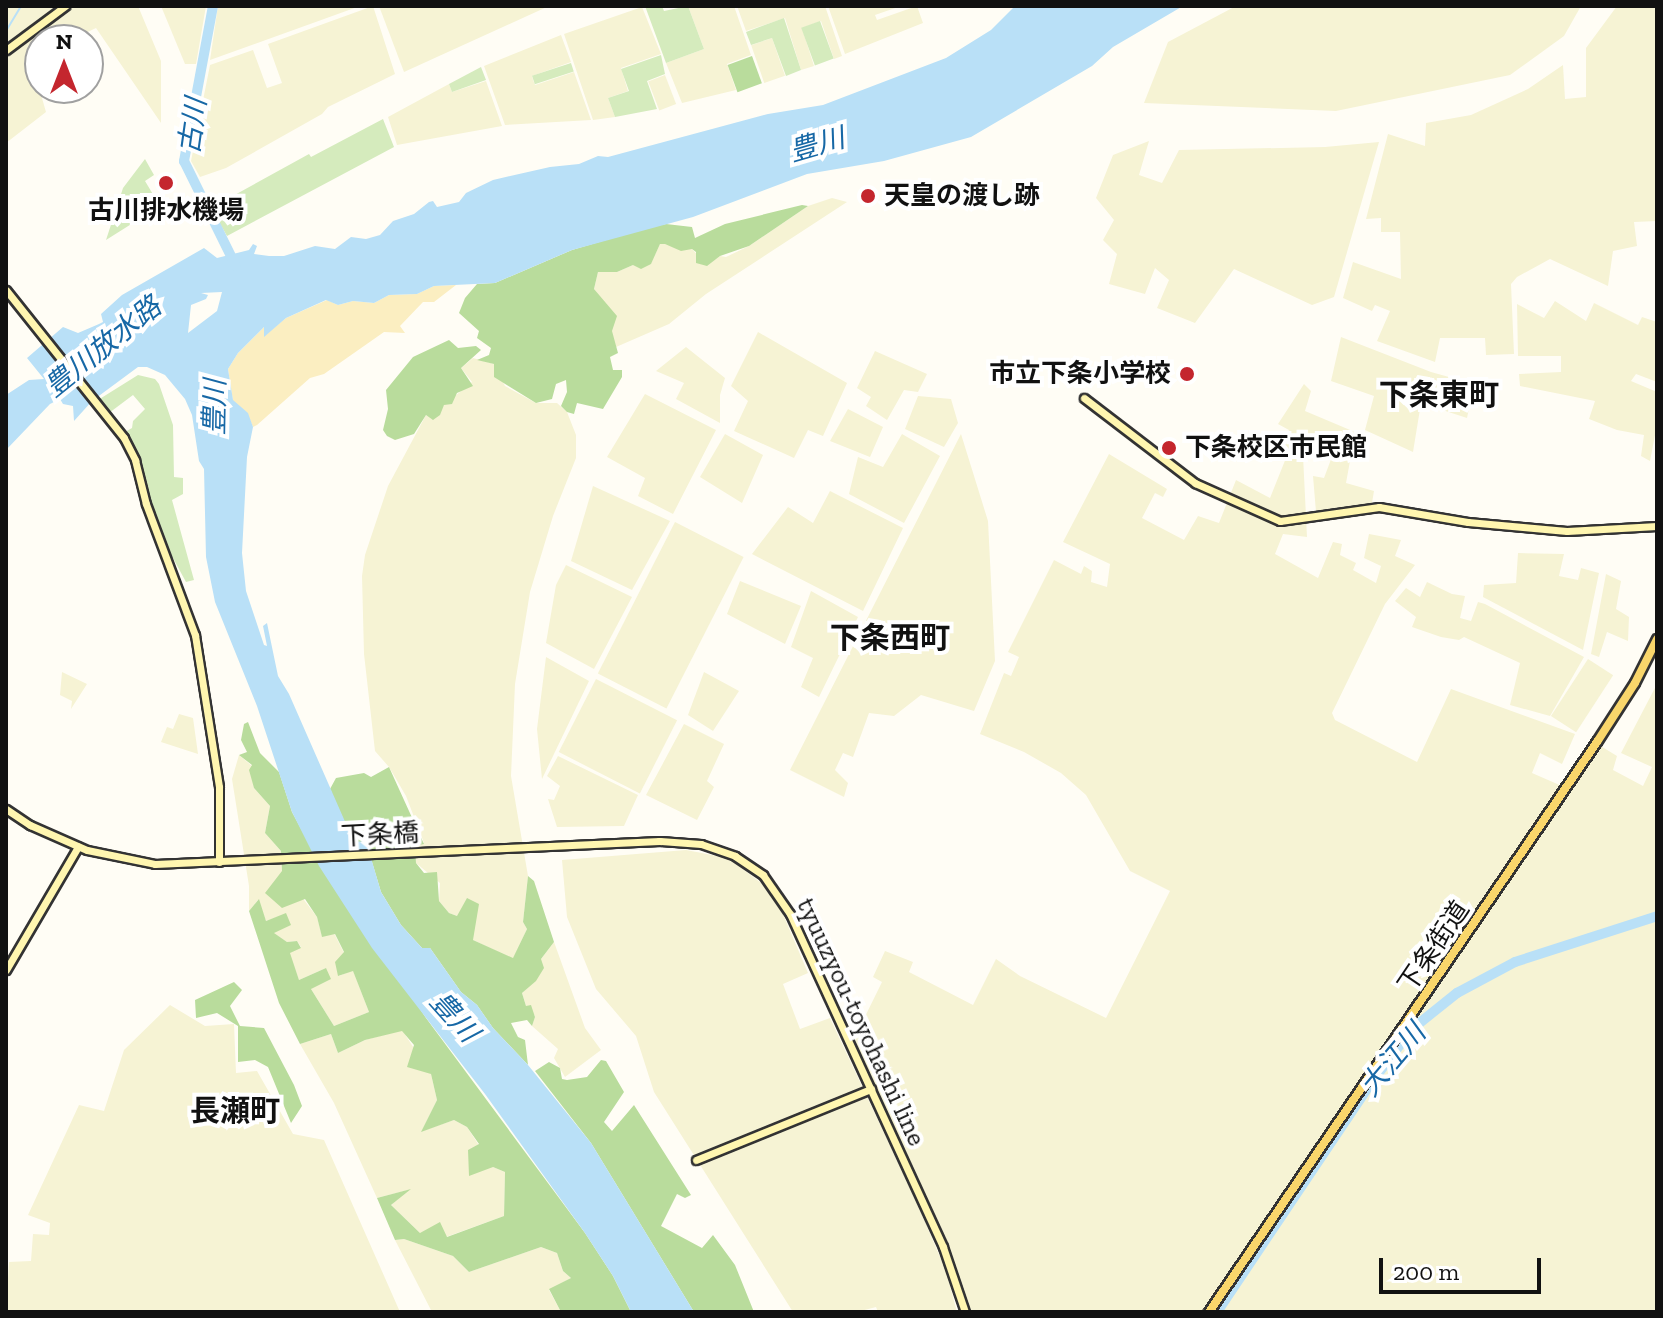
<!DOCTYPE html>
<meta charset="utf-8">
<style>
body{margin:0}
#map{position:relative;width:1663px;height:1318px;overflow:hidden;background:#fffdf5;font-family:"Zilla Slab","Noto Sans JP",serif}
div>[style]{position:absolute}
.farmland>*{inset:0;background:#f6f3d4;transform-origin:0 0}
.green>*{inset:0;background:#d5ebbd;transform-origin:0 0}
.forest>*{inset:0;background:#b9dc9c;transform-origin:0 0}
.sand>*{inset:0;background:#fbeec1}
.water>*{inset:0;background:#b9e0f7}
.stream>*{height:2px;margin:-1px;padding:0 1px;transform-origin:1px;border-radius:1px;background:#b9e0f7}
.river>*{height:10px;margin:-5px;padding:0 5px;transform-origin:5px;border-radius:5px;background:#b9e0f7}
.roads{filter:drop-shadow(2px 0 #333) drop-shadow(-2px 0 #333) drop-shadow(0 2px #333) drop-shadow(0 -2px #333)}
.secondary>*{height:7px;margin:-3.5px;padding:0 3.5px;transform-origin:3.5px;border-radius:3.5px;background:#fff6b0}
.primary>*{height:8px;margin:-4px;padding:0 4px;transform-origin:4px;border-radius:4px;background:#f9d66b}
.dots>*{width:22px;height:22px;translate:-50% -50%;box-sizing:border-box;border:4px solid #fff;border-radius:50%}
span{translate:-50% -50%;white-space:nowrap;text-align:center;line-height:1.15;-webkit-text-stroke:8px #fff;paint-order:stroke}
.poi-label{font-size:26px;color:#111;font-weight:700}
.left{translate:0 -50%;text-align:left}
.right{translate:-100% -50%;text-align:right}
.street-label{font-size:26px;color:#111}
.water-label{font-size:28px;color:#1768a6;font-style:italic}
.quarter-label{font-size:30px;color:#111;font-weight:700}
.frame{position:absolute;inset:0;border:8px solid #111;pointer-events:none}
.north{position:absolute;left:24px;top:24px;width:80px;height:80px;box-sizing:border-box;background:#fff;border:2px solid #a0a0a0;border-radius:50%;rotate:0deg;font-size:22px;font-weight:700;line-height:32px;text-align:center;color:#111}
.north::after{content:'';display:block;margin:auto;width:28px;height:36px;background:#c4262e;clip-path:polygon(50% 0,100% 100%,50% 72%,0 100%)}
.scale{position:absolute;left:1379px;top:1258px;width:162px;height:36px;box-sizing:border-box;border:4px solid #111;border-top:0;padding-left:10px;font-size:24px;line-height:28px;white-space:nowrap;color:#111;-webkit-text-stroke:6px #fff;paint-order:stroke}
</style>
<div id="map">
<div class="farmland">
<div style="clip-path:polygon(6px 6px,138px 6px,161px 61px,161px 123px,96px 28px,71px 40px,40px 40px,40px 55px,31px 60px,46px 112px,6px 143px)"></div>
<div style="clip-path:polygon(161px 6px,206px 6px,196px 64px,185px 64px)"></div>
<div style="clip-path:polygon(218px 6px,360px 6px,210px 60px)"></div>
<div style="clip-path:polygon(373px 6px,395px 74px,328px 107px,322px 114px,226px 168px,200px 177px,191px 161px,210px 65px,253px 50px,267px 88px,282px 83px,268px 44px)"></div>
<div style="clip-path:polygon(549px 6px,404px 72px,379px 6px)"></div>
<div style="clip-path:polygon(688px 6px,734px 6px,751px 55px,727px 64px,736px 90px,682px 103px,666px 63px,704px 49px)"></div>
<div style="clip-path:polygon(737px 6px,825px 6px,842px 56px,834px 59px,821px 21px,802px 28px,814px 66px,801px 70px,785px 18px,746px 31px)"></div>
<div style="clip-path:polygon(828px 6px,901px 6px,875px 15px,877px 20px,917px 6px,923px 23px,845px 54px)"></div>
<div style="clip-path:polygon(1236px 6px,1581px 6px,1564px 36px,1510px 75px,1336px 111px,1144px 103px,1168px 42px)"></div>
<div style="clip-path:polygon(1617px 6px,1657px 6px,1657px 221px,1634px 222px,1637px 246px,1613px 251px,1608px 286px,1550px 259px,1517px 277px,1511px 284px,1514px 354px,1486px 355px,1485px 338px,1440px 338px,1435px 362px,1377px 341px,1390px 311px,1375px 305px,1372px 311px,1343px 298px,1353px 262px,1401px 279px,1400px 232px,1381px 232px,1381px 218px,1366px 219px,1388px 134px,1425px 146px,1426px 123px,1471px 115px,1528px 89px,1563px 65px,1565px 99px,1586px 97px,1586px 48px)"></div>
<div style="clip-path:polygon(642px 7px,661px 54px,621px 68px,628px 91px,608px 98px,615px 117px,593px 120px,564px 34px)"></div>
<div style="clip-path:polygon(561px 35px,571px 62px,532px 76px,533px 80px,535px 85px,574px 72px,591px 120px,505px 125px,484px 66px)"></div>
<div style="left:772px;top:38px;width:40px;height:22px;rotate:71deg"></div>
<div style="left:665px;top:75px;width:31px;height:18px;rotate:69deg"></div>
<div style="clip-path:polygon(486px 81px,502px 126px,397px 145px,388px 117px,449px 84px,452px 92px)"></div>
<div style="clip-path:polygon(1149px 141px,1139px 175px,1162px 183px,1179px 150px,1325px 147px,1379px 142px,1334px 297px,1312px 305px,1234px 269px,1195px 323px,1157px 308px,1169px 280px,1155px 268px,1145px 294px,1109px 284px,1117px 254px,1103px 240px,1114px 220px,1096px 198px,1113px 155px)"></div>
<div style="clip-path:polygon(832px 198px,847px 202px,706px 294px,669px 324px,616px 347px,611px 331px,614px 320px,594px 289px,598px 272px,617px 272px,633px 265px,651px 263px,660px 244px,665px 244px,692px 249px,707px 265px,720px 256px,726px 257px,749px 246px,808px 206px)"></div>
<div style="clip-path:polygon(1555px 301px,1586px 321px,1594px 303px,1638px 325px,1642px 317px,1657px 322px,1657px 382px,1636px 374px,1631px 381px,1657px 392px,1657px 425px,1650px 461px,1641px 456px,1644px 435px,1617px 430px,1589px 419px,1595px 401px,1520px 386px,1519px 374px,1561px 372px,1561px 356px,1518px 356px,1517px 304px,1544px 318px)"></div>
<div style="clip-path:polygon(758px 332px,847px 383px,823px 436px,808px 430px,794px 458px,734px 431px,748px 401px,731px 386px)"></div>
<div style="clip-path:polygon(1341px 337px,1431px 372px,1474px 384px,1467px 418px,1421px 403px,1413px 452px,1365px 430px,1374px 396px,1331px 381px)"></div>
<div style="clip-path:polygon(686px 347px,725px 378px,720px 395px,720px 423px,676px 399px,684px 383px,656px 371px)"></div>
<div style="clip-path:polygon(875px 351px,927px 374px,918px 392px,904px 390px,887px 420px,866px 406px,871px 397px,857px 388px)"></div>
<div style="clip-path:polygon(473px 358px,494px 364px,505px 386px,536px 403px,557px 403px,567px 412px,576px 435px,576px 458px,553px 516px,530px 592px,515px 684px,511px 776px,528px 876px,523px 922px,527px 929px,513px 959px,473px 940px,457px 916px,449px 913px,439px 901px,440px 883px,416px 863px,415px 846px,424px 843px,406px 796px,389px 767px,375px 751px,364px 654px,362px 576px,365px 555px,388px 486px,426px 415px,433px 419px,444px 405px,472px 382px,461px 368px)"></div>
<div style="clip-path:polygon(1304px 384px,1311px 391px,1305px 411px,1362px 435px,1350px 461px,1346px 483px,1374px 491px,1372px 503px,1316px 512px,1313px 476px,1324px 478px,1336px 446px,1302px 435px,1307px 537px,1283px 534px,1275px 554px,1318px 578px,1333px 542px,1342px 544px,1340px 555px,1356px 563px,1353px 570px,1376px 583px,1381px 566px,1364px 558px,1369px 534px,1401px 540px,1395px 556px,1415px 565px,1385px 604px,1332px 713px,1335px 720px,1417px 762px,1451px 689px,1575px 734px,1562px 764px,1540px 753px,1532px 773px,1571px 790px,1599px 745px,1617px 756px,1613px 770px,1643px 786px,1652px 767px,1621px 753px,1657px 684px,1657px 1312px,968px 1312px,953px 1259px,856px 1046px,855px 1037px,882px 982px,873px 977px,885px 951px,913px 962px,909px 972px,973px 1005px,996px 959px,1020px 976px,1106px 1018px,1170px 891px,1130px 871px,1086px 795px,1061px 773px,1024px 752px,980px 734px,1004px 673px,1011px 676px,1019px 657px,1008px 652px,1054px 560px,1081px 574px,1084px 566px,1092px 571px,1091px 582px,1107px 587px,1110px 564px,1063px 542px,1109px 454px,1167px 489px,1163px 497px,1155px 493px,1142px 518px,1184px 540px,1198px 516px,1219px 523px,1236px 480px,1270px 498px,1286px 458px,1281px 455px,1289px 430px,1278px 424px)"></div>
<div style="clip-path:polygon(645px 394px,716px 430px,673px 514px,638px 496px,645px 478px,607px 457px)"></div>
<div style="clip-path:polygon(918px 396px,951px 399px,958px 423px,944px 447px,905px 429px)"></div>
<div style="clip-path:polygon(848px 409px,883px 427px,870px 457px,830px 441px)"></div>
<div style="clip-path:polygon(725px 434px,763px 455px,742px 503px,700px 477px)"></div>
<div style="clip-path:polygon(902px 434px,940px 456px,904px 523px,849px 494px,858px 457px,883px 467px)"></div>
<div style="clip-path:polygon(961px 434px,988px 521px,995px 661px,974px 711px,921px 695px,894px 716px,869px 713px,853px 757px,843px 753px,835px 770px,848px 783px,844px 797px,790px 770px)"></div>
<div style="clip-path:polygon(593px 486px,670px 521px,632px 590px,571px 561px)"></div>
<div style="clip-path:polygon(830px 491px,903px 528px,863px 611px,752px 554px,788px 507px,813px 523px)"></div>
<div style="left:675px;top:522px;width:77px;height:170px;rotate:27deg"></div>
<div style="clip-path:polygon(1518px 553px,1564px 554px,1559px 576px,1578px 580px,1581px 568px,1599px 573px,1583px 650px,1483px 597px,1484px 585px,1516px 583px)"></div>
<div style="clip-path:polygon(566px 565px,632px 597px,594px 669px,546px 643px,556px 585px)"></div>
<div style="clip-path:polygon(1606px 574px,1621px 581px,1616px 609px,1629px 617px,1628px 641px,1607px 632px,1599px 657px,1591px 654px)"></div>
<div style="clip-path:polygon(740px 581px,801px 606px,785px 644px,727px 614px)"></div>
<div style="clip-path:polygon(1427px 582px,1452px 594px,1465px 596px,1460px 618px,1471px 621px,1478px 602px,1485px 604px,1584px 657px,1550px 716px,1510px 705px,1520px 663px,1464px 637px,1459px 640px,1441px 637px,1412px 627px,1416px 617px,1395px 601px,1406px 588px,1420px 597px)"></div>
<div style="clip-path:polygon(811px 591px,858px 617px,819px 697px,801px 687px,813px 658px,791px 647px)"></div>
<div style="clip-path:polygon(546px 657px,589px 681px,542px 779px,537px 729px)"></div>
<div style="left:1588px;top:659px;width:30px;height:68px;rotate:33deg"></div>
<div style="clip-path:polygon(62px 672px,87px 684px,71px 709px,72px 701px,60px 695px)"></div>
<div style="clip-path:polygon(704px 672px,739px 691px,713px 731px,688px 715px)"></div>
<div style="left:596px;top:679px;width:91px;height:82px;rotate:27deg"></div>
<div style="clip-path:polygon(179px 714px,193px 718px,198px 754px,161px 742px,167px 727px,173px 729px)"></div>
<div style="clip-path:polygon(684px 724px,724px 744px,707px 781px,714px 787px,697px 820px,646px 795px)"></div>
<div style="clip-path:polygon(239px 755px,252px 766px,254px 788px,270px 806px,265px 833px,281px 851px,282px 871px,317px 917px,322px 936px,334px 933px,344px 953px,339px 976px,353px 970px,369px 1012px,334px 1026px,311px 989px,326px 968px,299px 980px,289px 953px,301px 947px,297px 941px,287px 942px,273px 933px,286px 914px,266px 921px,258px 900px,249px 911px,249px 886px,232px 779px)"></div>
<div style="clip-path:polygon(558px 756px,638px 795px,624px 826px,557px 827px,548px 799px,554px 800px,560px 786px,547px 776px)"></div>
<div style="clip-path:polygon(686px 850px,728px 858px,764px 885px,780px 907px,808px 973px,783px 984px,800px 1029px,830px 1018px,917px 1203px,946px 1271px,957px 1312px,878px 1312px,876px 1307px,857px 1312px,793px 1312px,654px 1092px,636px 1036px,596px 989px,567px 917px,562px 860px)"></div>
<div style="clip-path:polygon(554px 942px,585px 1028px,601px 1050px,565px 1077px,554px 1058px,558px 1049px,532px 1026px,535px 1016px,526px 1006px,522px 993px,535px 981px,541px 959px)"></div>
<div style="clip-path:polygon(170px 1005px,205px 1026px,234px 1024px,236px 1073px,257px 1071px,293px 1134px,324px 1140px,400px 1312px,6px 1312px,9px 1262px,31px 1261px,33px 1234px,49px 1235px,50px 1223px,28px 1215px,79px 1105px,104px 1111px,124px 1050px)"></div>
<div style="clip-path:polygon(402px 1030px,431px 1074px,437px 1100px,422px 1131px,454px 1120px,467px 1127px,493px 1167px,505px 1172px,504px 1216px,446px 1237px,420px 1233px,391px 1205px,408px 1190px,377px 1198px,334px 1103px,300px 1044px,331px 1034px,338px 1053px,365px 1040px)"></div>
<div style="clip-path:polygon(404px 1239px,453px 1256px,469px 1272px,541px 1247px,557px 1253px,563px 1271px,571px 1278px,549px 1290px,561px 1312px,432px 1312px,395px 1240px)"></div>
</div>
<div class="green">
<div style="clip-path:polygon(645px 6px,662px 6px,664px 11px,688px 6px,704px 49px,666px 63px)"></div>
<div style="clip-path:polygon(784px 18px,801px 70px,786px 76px,772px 38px,751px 45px,746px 32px)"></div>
<div style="left:820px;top:21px;width:40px;height:20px;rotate:70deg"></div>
<div style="clip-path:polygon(661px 55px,665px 74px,647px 81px,657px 109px,615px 117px,608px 98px,629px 91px,621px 69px)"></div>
<div style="left:571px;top:63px;width:9px;height:41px;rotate:72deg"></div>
<div style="clip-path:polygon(481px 67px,486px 80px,452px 92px,449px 84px)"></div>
<div style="clip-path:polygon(383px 119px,394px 147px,227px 236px,211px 208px,309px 154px,311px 157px)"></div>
<div style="clip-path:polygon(145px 159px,154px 175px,145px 181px,160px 206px,106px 240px,123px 188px)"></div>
<div style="clip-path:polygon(138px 375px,155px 379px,159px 384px,173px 425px,174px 477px,183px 478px,183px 494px,172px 500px,194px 580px,186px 582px,155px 525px,135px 452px,125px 432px,132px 428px,133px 421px,145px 409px,133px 395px,109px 413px,98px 400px)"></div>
</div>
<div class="forest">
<div style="left:752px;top:56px;width:29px;height:26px;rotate:70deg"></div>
<div style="clip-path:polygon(802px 205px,808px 206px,749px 246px,720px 256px,707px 266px,696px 263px,696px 252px,692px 249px,681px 251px,665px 244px,660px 244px,651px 264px,641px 269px,633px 265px,617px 272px,598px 272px,594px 289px,617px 316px,612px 331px,618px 353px,610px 357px,613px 370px,622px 370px,622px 377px,603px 409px,577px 403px,574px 414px,567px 412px,561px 406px,567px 392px,566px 380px,556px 384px,552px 399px,536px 403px,494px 377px,494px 364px,477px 360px,489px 355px,491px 348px,477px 338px,479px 331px,459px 313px,465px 298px,477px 284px,495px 283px,572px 250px,650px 227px,666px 224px,692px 227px,695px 238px,725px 224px)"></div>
<div style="clip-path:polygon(449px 340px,458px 348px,476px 346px,481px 350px,461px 368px,473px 386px,457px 393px,452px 404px,444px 405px,440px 415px,433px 420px,426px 415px,414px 434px,395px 440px,387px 436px,383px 430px,388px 409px,386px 390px,413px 357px)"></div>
<div style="clip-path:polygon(248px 722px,260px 753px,279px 772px,292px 812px,306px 838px,426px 1018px,585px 1233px,613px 1276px,631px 1312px,561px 1312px,549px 1289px,571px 1278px,563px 1271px,557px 1253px,541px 1247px,469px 1272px,453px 1256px,404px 1239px,395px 1240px,377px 1198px,411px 1189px,391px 1205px,420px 1233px,440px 1222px,447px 1237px,504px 1216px,505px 1172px,493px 1167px,469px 1176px,468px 1150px,479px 1144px,467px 1127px,454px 1120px,421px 1132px,437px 1100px,431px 1074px,407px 1067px,414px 1045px,402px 1031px,365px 1040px,338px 1053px,331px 1034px,300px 1044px,279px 1003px,249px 911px,259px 899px,266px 921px,286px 913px,291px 925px,274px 933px,287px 942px,297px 941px,301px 948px,290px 953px,299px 980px,326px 968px,331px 979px,311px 989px,334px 1026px,369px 1012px,353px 971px,338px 976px,335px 962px,344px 952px,335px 934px,322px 937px,317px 917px,305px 899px,282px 908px,265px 893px,282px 871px,281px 851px,265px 833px,270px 806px,254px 788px,249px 770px,252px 765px,239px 755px,247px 752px,241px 740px,244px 724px)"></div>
<div style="clip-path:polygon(389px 767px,424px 844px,415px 846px,416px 863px,424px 873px,437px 872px,439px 901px,449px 913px,457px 916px,467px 898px,479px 904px,473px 940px,513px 958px,527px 929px,523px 922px,528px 876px,534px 881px,554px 942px,541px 959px,544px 968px,536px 981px,522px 993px,526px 1006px,531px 1005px,535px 1017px,532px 1026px,527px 1020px,511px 1023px,518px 1037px,525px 1040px,528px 1065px,493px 1028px,477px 1005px,461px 992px,430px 948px,422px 948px,401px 925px,381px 892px,366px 842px,354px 842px,347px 828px,330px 789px,336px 778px,364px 773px,371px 777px)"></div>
<div style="clip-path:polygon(234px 982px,242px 990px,230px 1006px,240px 1026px,264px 1028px,294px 1085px,302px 1106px,291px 1123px,268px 1067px,255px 1060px,238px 1062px,238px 1026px,217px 1013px,196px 1018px,195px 1000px)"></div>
<div style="clip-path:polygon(601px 1060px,606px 1061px,624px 1092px,604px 1122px,612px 1131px,634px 1105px,691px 1195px,685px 1198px,677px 1194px,661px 1226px,702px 1248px,713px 1235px,735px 1265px,754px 1312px,694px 1312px,591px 1143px,535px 1071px,549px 1062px,560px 1068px,562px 1079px,567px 1080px,587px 1077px)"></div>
</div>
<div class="sand">
<div style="clip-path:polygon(456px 285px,434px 302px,423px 302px,400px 326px,405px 333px,384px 332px,324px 374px,310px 378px,257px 425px,253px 427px,247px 413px,233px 401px,228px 369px,238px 353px,265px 326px,264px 336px,286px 318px,327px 300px,338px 305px,353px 301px,374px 303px,389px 295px,417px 294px,434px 286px)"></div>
</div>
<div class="water">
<div style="clip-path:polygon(evenodd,1015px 6px,1183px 6px,1113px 47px,1092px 66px,971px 137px,884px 161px,807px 174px,693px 217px,572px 250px,495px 283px,434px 286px,417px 294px,389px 295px,374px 303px,353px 301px,338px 305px,326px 300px,286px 318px,264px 337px,264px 327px,238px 353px,228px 369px,233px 400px,248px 413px,253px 427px,247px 457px,242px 553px,246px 591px,264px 645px,267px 646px,263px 626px,267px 623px,278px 676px,289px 694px,354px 842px,366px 841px,381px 892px,401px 925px,422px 948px,430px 948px,461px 992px,477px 1005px,493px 1028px,528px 1065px,591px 1143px,694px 1312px,631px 1312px,613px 1276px,585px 1233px,485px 1094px,372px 948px,319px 866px,292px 812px,257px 706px,215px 602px,206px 557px,204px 469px,199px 461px,192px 415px,185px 399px,165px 375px,147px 367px,138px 367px,92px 401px,74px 421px,73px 406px,63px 404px,60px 399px,50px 404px,6px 450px,6px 395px,29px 380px,44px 379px,27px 358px,63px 327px,78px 333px,99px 324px,103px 322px,101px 314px,122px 295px,204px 248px,217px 258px,249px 250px,253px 244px,257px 246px,254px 254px,269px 256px,284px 256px,315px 246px,335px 249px,351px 237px,366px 239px,380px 235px,393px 221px,414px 214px,429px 202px,433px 201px,437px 207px,459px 202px,466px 193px,493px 180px,550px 167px,579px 164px,598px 156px,608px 157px,768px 114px,823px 105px,946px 58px,991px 30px,1015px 6px,222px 292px,217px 311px,188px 333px,191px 305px,206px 299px,208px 295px,201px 293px,222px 292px)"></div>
</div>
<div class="stream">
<div style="left:6px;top:31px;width:29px;rotate:-59deg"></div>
</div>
<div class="river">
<div style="left:213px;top:6px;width:158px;rotate:100.6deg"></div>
<div style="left:184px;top:161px;width:117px;rotate:63.7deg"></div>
<div style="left:1217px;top:1312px;width:276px;rotate:-56.1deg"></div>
<div style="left:1371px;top:1083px;width:68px;rotate:-52.8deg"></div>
<div style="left:1412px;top:1029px;width:58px;rotate:-38.7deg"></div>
<div style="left:1457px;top:993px;width:66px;rotate:-28.1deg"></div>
<div style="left:1515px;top:962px;width:149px;rotate:-17.9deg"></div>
</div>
<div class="roads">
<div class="secondary">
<div style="left:6px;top:50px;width:74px;rotate:-36.7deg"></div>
<div style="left:6px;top:290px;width:189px;rotate:51.4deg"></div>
<div style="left:124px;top:438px;width:25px;rotate:63deg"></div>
<div style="left:135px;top:460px;width:45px;rotate:76deg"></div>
<div style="left:146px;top:504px;width:140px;rotate:69.5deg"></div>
<div style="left:195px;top:635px;width:154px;rotate:81deg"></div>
<div style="left:219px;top:787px;width:75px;rotate:90deg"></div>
<div style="left:1084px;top:398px;width:140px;rotate:37.4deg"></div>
<div style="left:1195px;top:483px;width:93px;rotate:24.1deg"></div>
<div style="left:1280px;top:521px;width:100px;rotate:-8deg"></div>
<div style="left:1379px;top:507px;width:90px;rotate:9.6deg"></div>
<div style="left:1468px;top:522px;width:99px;rotate:5.2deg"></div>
<div style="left:1567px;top:531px;width:90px;rotate:-3.2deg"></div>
<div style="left:6px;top:809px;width:29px;rotate:34deg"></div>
<div style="left:30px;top:825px;width:62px;rotate:23.7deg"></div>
<div style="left:87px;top:850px;width:69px;rotate:11.6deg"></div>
<div style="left:155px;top:864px;width:505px;rotate:-2.61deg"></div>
<div style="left:659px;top:841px;width:42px;rotate:4.1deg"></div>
<div style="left:701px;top:844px;width:36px;rotate:19deg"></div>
<div style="left:735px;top:856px;width:34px;rotate:34deg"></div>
<div style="left:763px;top:875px;width:47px;rotate:55.3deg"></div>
<div style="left:790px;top:914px;width:366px;rotate:65.3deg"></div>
<div style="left:943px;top:1247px;width:69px;rotate:71.3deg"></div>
<div style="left:6px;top:970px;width:143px;rotate:-59.7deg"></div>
<div style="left:696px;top:1160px;width:189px;rotate:-22.1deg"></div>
</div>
<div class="primary">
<div style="left:1209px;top:1312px;width:690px;rotate:-55.76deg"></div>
<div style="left:1597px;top:742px;width:70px;rotate:-57.2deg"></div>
<div style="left:1635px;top:683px;width:49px;rotate:-63.4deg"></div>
</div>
</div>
<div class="dots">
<div style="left:166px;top:183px;background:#c4262e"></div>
<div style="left:868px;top:196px;background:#c4262e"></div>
<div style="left:1187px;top:374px;background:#c4262e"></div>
<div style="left:1169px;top:448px;background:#c4262e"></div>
</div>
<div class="poi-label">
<span class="left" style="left:884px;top:196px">天皇の渡し跡</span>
<span style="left:166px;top:211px">古川排水機場</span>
<span class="right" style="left:1171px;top:374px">市立下条小学校</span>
<span class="left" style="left:1185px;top:448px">下条校区市民館</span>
</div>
<div class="street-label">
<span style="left:380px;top:835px;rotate:-3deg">下条橋</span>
<span style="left:1434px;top:947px;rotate:-56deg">下条街道</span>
<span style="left:861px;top:1022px;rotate:65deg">tyuuzyou-toyohashi line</span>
</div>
<div class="water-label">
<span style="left:193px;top:126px;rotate:-82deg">古川</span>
<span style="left:817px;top:145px;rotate:-16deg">豊川</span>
<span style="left:103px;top:347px;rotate:-39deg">豊川放水路</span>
<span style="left:215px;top:407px;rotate:-89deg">豊川</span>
<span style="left:454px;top:1017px;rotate:48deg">豊川</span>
<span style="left:1393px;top:1060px;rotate:-50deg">大江川</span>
</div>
<div class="quarter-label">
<span style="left:1439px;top:395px">下条東町</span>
<span style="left:890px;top:638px">下条西町</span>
<span style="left:235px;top:1111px">長瀬町</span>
</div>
<div class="frame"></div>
<div class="north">N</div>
<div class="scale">200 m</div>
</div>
